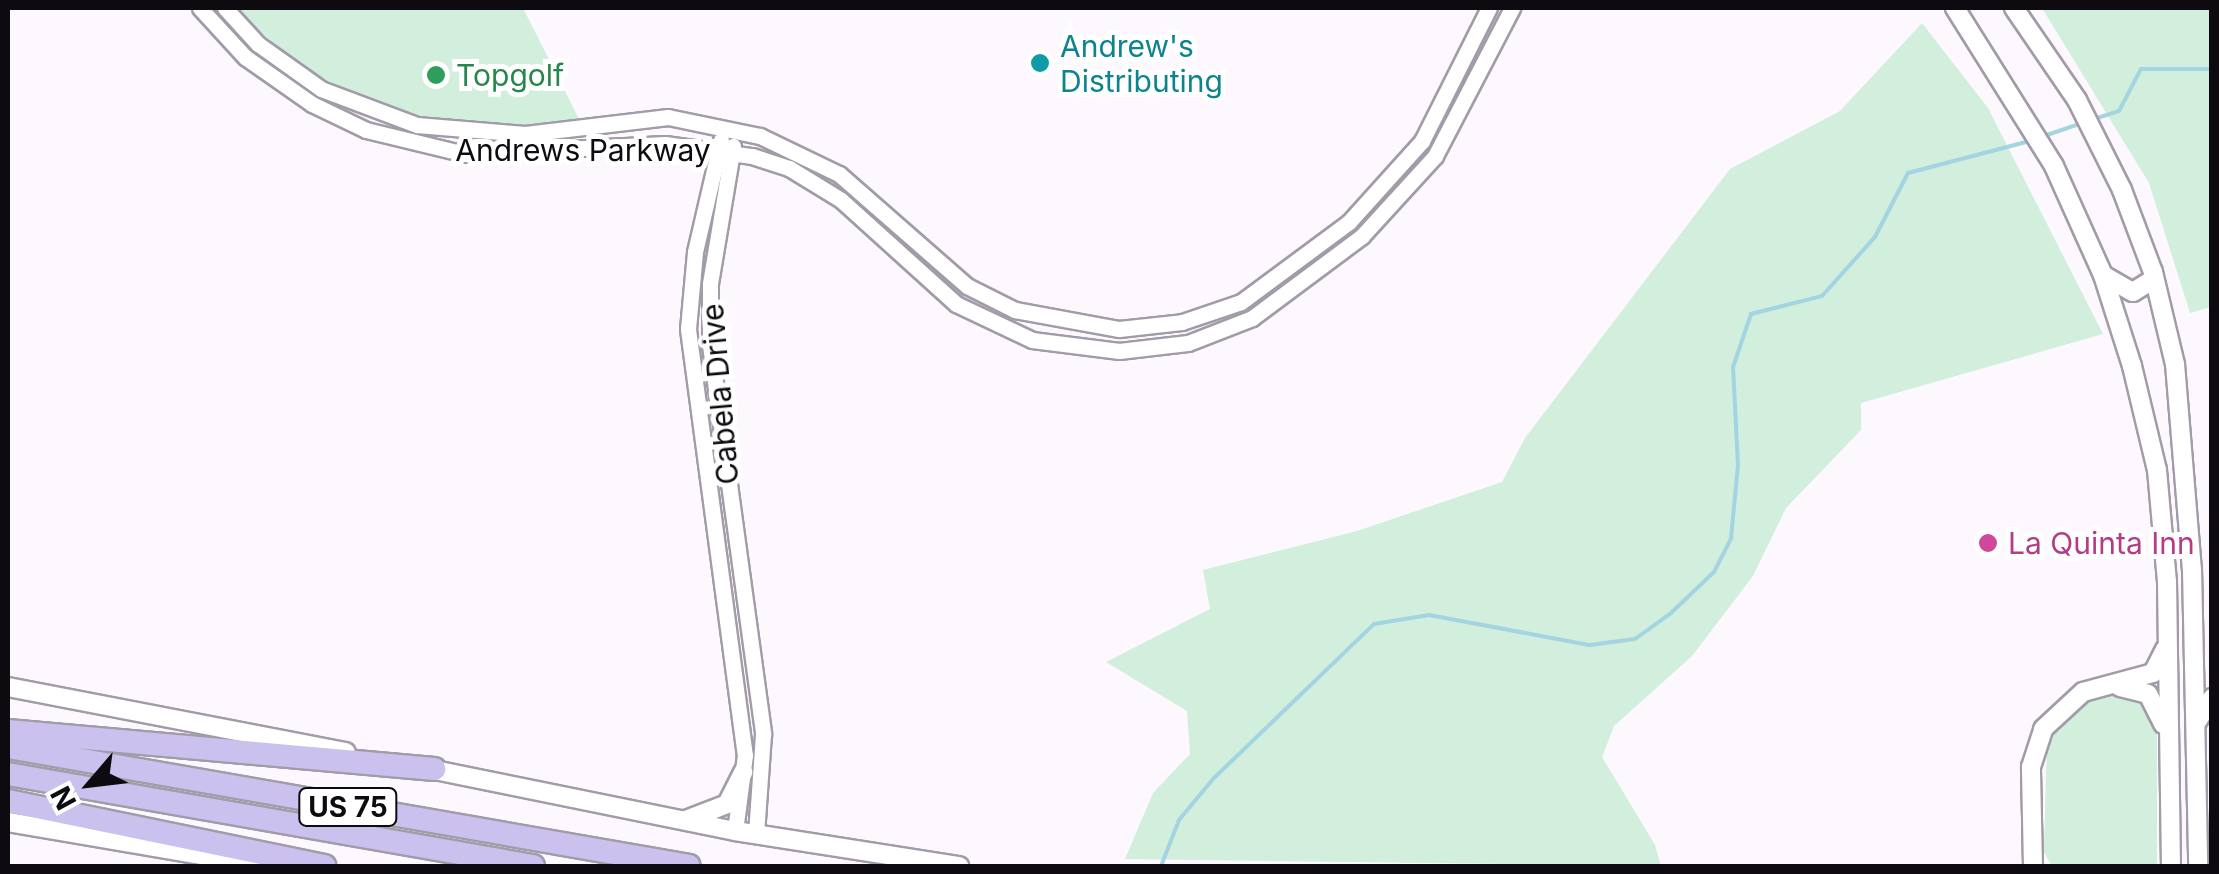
<!DOCTYPE html>
<style>
body{margin:0}
#map{position:relative;width:2219px;height:874px;overflow:hidden;background:#fcf8fe;font-family:Inter,sans-serif}
div>[style]{position:absolute}
.green>*{inset:0;background:#d2eedc}
.stream>*{height:4px;margin:-2px;padding:0 2px;transform-origin:2px;border-radius:2px;background:#a2d5e1}
.roads{filter:drop-shadow(2px 0 #a29ba8) drop-shadow(-2px 0 #a29ba8) drop-shadow(0 2px #a29ba8) drop-shadow(0 -2px #a29ba8)}
.tertiary>*{height:15px;margin:-7.5px;padding:0 7.5px;transform-origin:7.5px;border-radius:7.5px;background:#fff}
.secondary>*{height:18px;margin:-9px;padding:0 9px;transform-origin:9px;border-radius:9px;background:#fff}
.motorway>*{height:22px;margin:-11px;padding:0 11px;transform-origin:11px;border-radius:11px;background:#cbc1ee}
.dots>*{width:28px;height:28px;translate:-50% -50%;box-sizing:border-box;border:5px solid #fff;border-radius:50%}
span{translate:-50% -50%;white-space:nowrap;text-align:center;line-height:1.15;-webkit-text-stroke:10px #fff;paint-order:stroke}
.shield-label span{padding:2px 8px;background:#fff;border:2px solid;border-radius:8px;-webkit-text-stroke-width:0}
.shield-label{font-size:28px;color:#0d0b0f;font-weight:700}
.culture-label{font-size:30px;color:#0d838f}
.left{translate:0 -50%;text-align:left}
.leisure-label{font-size:30px;color:#27864d}
.street-label{font-size:30px;color:#0d0b0f}
.hotel-label{font-size:30px;color:#b23c85}
.frame{position:absolute;inset:0;border:10px solid #0d0b0f;pointer-events:none}
.north{position:absolute;left:40px;top:734px;width:100px;height:100px;-webkit-text-stroke:8px #fff;paint-order:stroke;rotate:242deg;font-size:28px;font-weight:700;line-height:40px;text-align:center;color:#0d0b0f}
.north::after{content:'';display:block;margin:auto;width:35px;height:45px;background:#0d0b0f;clip-path:polygon(50% 0,100% 100%,50% 72%,0 100%)}
</style>
<div id="map">
<div class="green">
<div style="clip-path:polygon(234px 8px,523px 8px,579px 119px,515px 128px,445px 124px,393px 112px,302px 68px)"></div>
<div style="clip-path:polygon(2042px 8px,2211px 8px,2211px 307px,2190px 313px,2149px 183px)"></div>
<div style="clip-path:polygon(1922px 23px,1988px 108px,2103px 334px,1861px 403px,1861px 430px,1786px 508px,1753px 576px,1692px 656px,1614px 726px,1602px 757px,1655px 845px,1661px 866px,1125px 859px,1153px 793px,1190px 754px,1187px 711px,1106px 662px,1210px 609px,1203px 570px,1357px 531px,1502px 482px,1525px 438px,1730px 169px,1840px 111px)"></div>
<div style="clip-path:polygon(2125px 691px,2141px 695px,2157px 732px,2157px 866px,2052px 866px,2044px 852px,2047px 740px,2082px 701px)"></div>
</div>
<div class="stream">
<div style="left:2091px;top:120px;width:29px;rotate:-18deg"></div>
<div style="left:2119px;top:111px;width:47px;rotate:-62.4deg"></div>
<div style="left:2141px;top:69px;width:71px"></div>
<div style="left:2044px;top:136px;width:40px;rotate:-18.9deg"></div>
<div style="left:1161px;top:866px;width:49px;rotate:-68.6deg"></div>
<div style="left:1179px;top:820px;width:53px;rotate:-50.3deg"></div>
<div style="left:1213px;top:779px;width:223px;rotate:-43.9deg"></div>
<div style="left:1374px;top:624px;width:56px;rotate:-9.3deg"></div>
<div style="left:1429px;top:615px;width:164px;rotate:10.6deg"></div>
<div style="left:1590px;top:645px;width:45px;rotate:-7.6deg"></div>
<div style="left:1635px;top:639px;width:44px;rotate:-35.8deg"></div>
<div style="left:1671px;top:613px;width:59px;rotate:-43.6deg"></div>
<div style="left:1714px;top:572px;width:38px;rotate:-63deg"></div>
<div style="left:1731px;top:538px;width:73px;rotate:-84.5deg"></div>
<div style="left:1738px;top:465px;width:98px;rotate:-92.9deg"></div>
<div style="left:1733px;top:367px;width:56px;rotate:-71.2deg"></div>
<div style="left:1751px;top:314px;width:73px;rotate:-14.2deg"></div>
<div style="left:1822px;top:296px;width:79px;rotate:-48.1deg"></div>
<div style="left:1875px;top:237px;width:72px;rotate:-62.7deg"></div>
<div style="left:1908px;top:173px;width:126px;rotate:-14.7deg"></div>
</div>
<div class="roads">
<div class="tertiary">
<div style="left:200px;top:8px;width:67px;rotate:47.4deg"></div>
<div style="left:245px;top:57px;width:82px;rotate:35deg"></div>
<div style="left:312px;top:104px;width:60px;rotate:25.7deg"></div>
<div style="left:366px;top:130px;width:102px;rotate:13.6deg"></div>
<div style="left:465px;top:154px;width:200px;rotate:-2.9deg"></div>
<div style="left:665px;top:144px;width:88px;rotate:7.9deg"></div>
<div style="left:752px;top:156px;width:39px;rotate:18deg"></div>
<div style="left:789px;top:168px;width:61px;rotate:31.6deg"></div>
<div style="left:841px;top:200px;width:155px;rotate:42.1deg"></div>
<div style="left:956px;top:304px;width:84px;rotate:25.3deg"></div>
<div style="left:1032px;top:340px;width:88px;rotate:7.2deg"></div>
<div style="left:1119px;top:351px;width:69px;rotate:-6.6deg"></div>
<div style="left:1188px;top:343px;width:69px;rotate:-21.3deg"></div>
<div style="left:1252px;top:318px;width:137px;rotate:-36.7deg"></div>
<div style="left:1362px;top:236px;width:108px;rotate:-47.6deg"></div>
<div style="left:1435px;top:156px;width:167px;rotate:-62.5deg"></div>
<div style="left:225px;top:8px;width:49px;rotate:47.5deg"></div>
<div style="left:258px;top:44px;width:77px;rotate:35.5deg"></div>
<div style="left:321px;top:89px;width:103px;rotate:20.6deg"></div>
<div style="left:417px;top:125px;width:108px;rotate:4.8deg"></div>
<div style="left:525px;top:134px;width:144px;rotate:-6.8deg"></div>
<div style="left:668px;top:117px;width:94px;rotate:11.7deg"></div>
<div style="left:760px;top:136px;width:88px;rotate:25.7deg"></div>
<div style="left:839px;top:174px;width:170px;rotate:41.2deg"></div>
<div style="left:967px;top:286px;width:54px;rotate:26.6deg"></div>
<div style="left:1015px;top:310px;width:106px;rotate:10.4deg"></div>
<div style="left:1119px;top:329px;width:63px;rotate:-6.3deg"></div>
<div style="left:1182px;top:322px;width:62px;rotate:-18.7deg"></div>
<div style="left:1241px;top:302px;width:134px;rotate:-36.5deg"></div>
<div style="left:1349px;top:222px;width:109px;rotate:-48deg"></div>
<div style="left:1422px;top:141px;width:149px;rotate:-63.3deg"></div>
<div style="left:721px;top:140px;width:115px;rotate:103.1deg"></div>
<div style="left:695px;top:252px;width:77px;rotate:95.2deg"></div>
<div style="left:688px;top:329px;width:430px;rotate:82.4deg"></div>
<div style="left:745px;top:755px;width:77px;rotate:97.5deg"></div>
<div style="left:733px;top:146px;width:140px;rotate:99.5deg"></div>
<div style="left:710px;top:284px;width:61px;rotate:90deg"></div>
<div style="left:710px;top:345px;width:393px;rotate:82.2deg"></div>
<div style="left:763px;top:734px;width:101px;rotate:94deg"></div>
</div>
<div class="secondary">
<div style="left:1955px;top:8px;width:186px;rotate:57.9deg"></div>
<div style="left:2054px;top:166px;width:120px;rotate:65.8deg"></div>
<div style="left:2103px;top:275px;width:96px;rotate:72.3deg"></div>
<div style="left:2132px;top:366px;width:107px;rotate:76.5deg"></div>
<div style="left:2157px;top:470px;width:111px;rotate:84.9deg"></div>
<div style="left:2167px;top:581px;width:285px;rotate:89.2deg"></div>
<div style="left:2014px;top:8px;width:112px;rotate:55.6deg"></div>
<div style="left:2077px;top:100px;width:101px;rotate:63.4deg"></div>
<div style="left:2122px;top:190px;width:88px;rotate:69.3deg"></div>
<div style="left:2153px;top:272px;width:95px;rotate:76.6deg"></div>
<div style="left:2175px;top:364px;width:206px;rotate:85.3deg"></div>
<div style="left:2192px;top:569px;width:297px;rotate:88.8deg"></div>
<div style="left:2103px;top:275px;width:34px;rotate:30deg"></div>
<div style="left:2133px;top:292px;width:25px;rotate:-32deg"></div>
<div style="left:8px;top:687px;width:344px;rotate:10.9deg"></div>
<div style="left:2120px;top:687px;width:29px;rotate:14deg"></div>
<div style="left:2148px;top:694px;width:34px;rotate:63deg"></div>
<div style="left:2196px;top:723px;width:30px;rotate:-57deg"></div>
<div style="left:425px;top:768px;width:316px;rotate:11.5deg"></div>
<div style="left:735px;top:831px;width:227px;rotate:8.9deg"></div>
<div style="left:686px;top:820px;width:44px;rotate:-21.3deg"></div>
<div style="left:727px;top:804px;width:36px;rotate:-63deg"></div>
<div style="left:8px;top:822px;width:262px;rotate:9.7deg"></div>
<div style="left:2033px;top:866px;width:99px;rotate:-91.2deg"></div>
<div style="left:2031px;top:767px;width:40px;rotate:-72deg"></div>
<div style="left:2043px;top:729px;width:54px;rotate:-42.8deg"></div>
<div style="left:2083px;top:692px;width:73px;rotate:-15.2deg"></div>
<div style="left:2153px;top:673px;width:27px;rotate:-63deg"></div>
</div>
<div class="motorway">
<div style="left:8px;top:731px;width:428px;rotate:5.1deg"></div>
<div style="left:8px;top:747px;width:691px;rotate:9.91deg"></div>
<div style="left:8px;top:774px;width:533px;rotate:9.94deg"></div>
<div style="left:8px;top:801px;width:323px;rotate:11.6deg"></div>
</div>
</div>
<div class="dots">
<div style="left:1040px;top:63px;background:#0f9aa8"></div>
<div style="left:436px;top:75px;background:#2e9e5b"></div>
<div style="left:1988px;top:543px;background:#d1479c"></div>
</div>
<div class="shield-label">
<span style="left:348px;top:807px">US 75</span>
</div>
<div class="culture-label">
<span class="left" style="left:1060px;top:63px">Andrew's<br>Distributing</span>
</div>
<div class="leisure-label">
<span class="left" style="left:456px;top:75px">Topgolf</span>
</div>
<div class="street-label">
<span style="left:583px;top:150px">Andrews Parkway</span>
<span style="left:720px;top:394px;rotate:-95deg">Cabela Drive</span>
</div>
<div class="hotel-label">
<span class="left" style="left:2008px;top:543px">La Quinta Inn</span>
</div>
<div class="frame"></div>
<div class="north">N</div>
</div>
